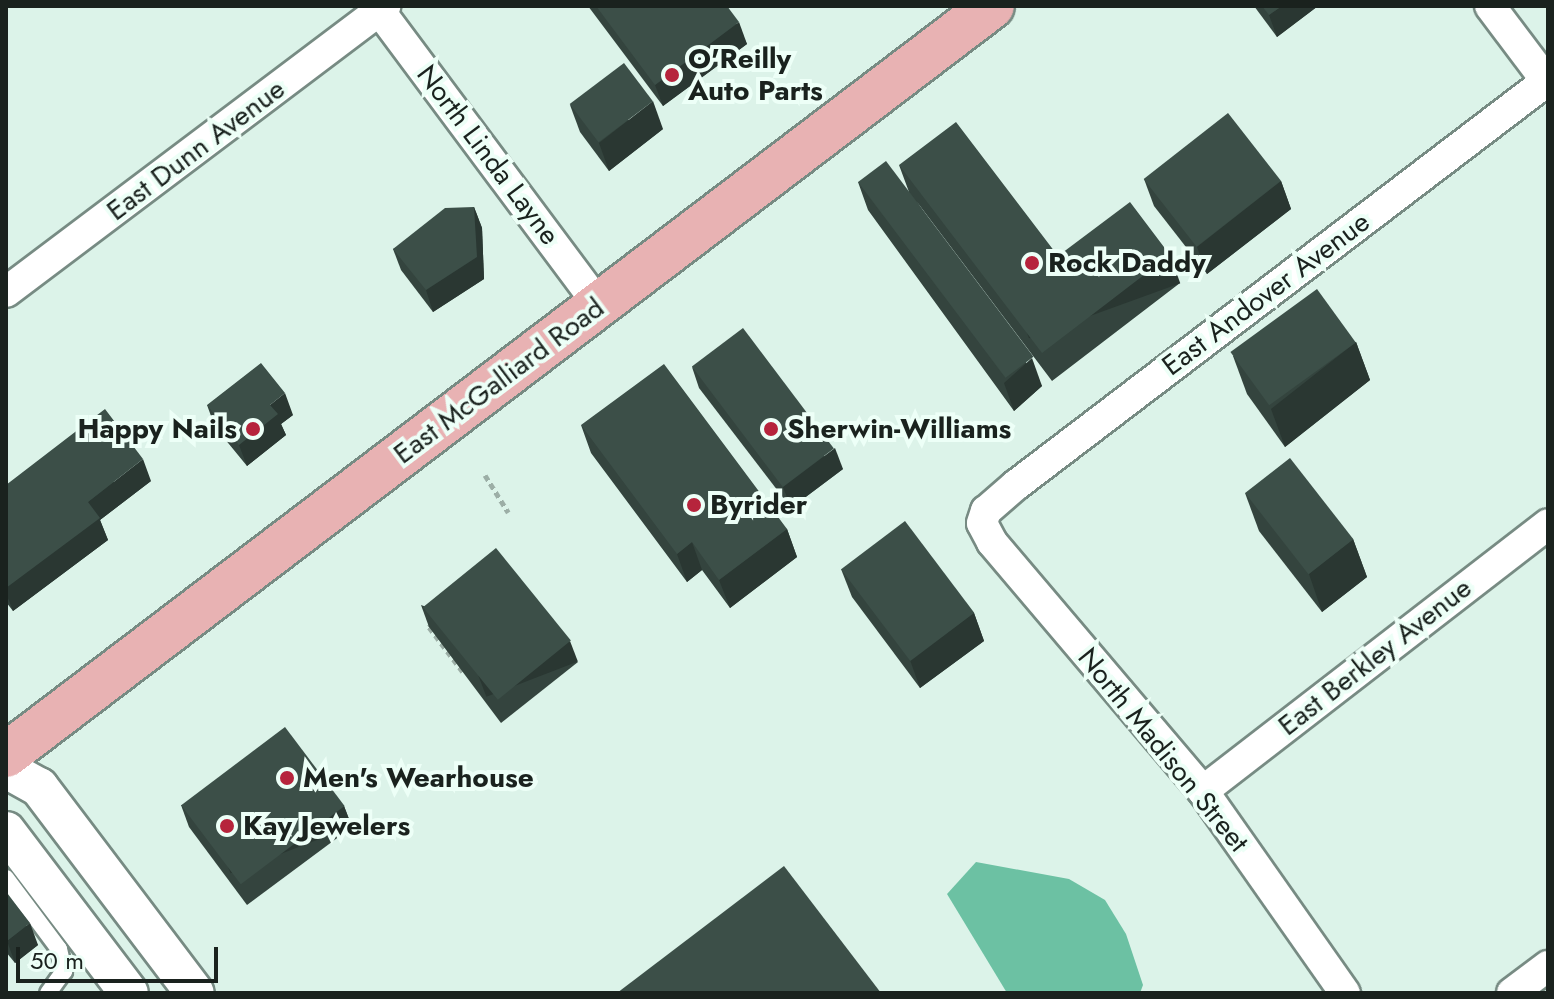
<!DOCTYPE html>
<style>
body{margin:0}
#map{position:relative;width:1554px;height:999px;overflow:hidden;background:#dcf3e9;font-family:Jost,sans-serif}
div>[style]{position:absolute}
.water>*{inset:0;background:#6cc1a3}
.path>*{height:5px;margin-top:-2.5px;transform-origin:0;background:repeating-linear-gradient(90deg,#9caea6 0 6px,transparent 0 10px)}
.roads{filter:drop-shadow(2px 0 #778b83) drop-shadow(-2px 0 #778b83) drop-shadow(0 2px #778b83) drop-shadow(0 -2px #778b83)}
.service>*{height:16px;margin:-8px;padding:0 8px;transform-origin:8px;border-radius:8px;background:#fff}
.minor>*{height:30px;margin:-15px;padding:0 15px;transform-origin:15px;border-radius:15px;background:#fff}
.tertiary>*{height:38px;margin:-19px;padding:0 19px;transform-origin:19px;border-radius:19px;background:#fff}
.primary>*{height:44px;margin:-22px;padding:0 22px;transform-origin:22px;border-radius:22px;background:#e8b2b3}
.wall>*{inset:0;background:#34443e}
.shaded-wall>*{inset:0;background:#2a3732;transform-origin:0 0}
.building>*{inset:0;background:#3c4f48;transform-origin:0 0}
.dots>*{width:22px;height:22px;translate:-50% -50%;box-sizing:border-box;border:4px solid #edfff7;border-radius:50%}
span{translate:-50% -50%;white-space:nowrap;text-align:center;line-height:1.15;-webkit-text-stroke:8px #edfff7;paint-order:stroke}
.poi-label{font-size:28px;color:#1a221e;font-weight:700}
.left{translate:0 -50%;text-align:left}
.right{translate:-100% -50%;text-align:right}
.street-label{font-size:28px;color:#1a221e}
.frame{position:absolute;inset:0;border:8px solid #1a221e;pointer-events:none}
.scale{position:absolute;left:16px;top:947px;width:202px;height:36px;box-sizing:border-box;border:4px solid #1a221e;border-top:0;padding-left:10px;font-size:24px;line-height:28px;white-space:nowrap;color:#1a221e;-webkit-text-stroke:6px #edfff7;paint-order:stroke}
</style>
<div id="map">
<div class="water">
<div style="clip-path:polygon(976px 862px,1069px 879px,1105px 900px,1126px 934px,1143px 985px,1140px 993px,1007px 993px,947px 894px)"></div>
</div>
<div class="path">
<div style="left:485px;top:475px;width:44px;rotate:58.1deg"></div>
<div style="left:433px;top:623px;width:6px;rotate:135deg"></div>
<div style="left:429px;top:627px;width:56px;rotate:52.9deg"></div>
</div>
<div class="roads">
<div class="service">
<div style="left:6px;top:878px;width:89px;rotate:53.3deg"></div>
<div style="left:59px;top:949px;width:23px;rotate:77deg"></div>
<div style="left:64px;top:971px;width:27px;rotate:126deg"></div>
</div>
<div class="minor">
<div style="left:376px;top:6px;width:373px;rotate:53.3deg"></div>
<div style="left:1490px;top:6px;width:96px;rotate:53deg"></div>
<div style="left:6px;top:292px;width:475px;rotate:-37deg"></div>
<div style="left:1203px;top:791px;width:436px;rotate:-37.7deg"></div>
<div style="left:1345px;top:993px;width:247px;rotate:-125.1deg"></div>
<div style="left:1203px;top:791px;width:326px;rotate:-130.3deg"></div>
<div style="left:992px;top:542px;width:21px;rotate:-118deg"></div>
<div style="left:982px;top:523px;width:13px;rotate:-72deg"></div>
<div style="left:986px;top:511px;width:40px;rotate:-41deg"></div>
<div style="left:1016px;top:485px;width:669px;rotate:-37.28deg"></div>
<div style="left:1512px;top:993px;width:45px;rotate:-36.9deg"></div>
</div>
<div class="tertiary">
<div style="left:6px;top:769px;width:38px;rotate:29deg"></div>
<div style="left:39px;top:787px;width:258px;rotate:52.9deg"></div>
<div style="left:6px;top:831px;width:203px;rotate:52.8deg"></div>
</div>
<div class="primary">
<div style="left:6px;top:755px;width:1238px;rotate:-37.22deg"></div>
</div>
</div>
<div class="wall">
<div style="clip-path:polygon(588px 6px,727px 6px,747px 44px,663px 106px)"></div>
<div style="clip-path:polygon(1254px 6px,1318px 6px,1277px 37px)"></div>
<div style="clip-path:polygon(570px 105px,663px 129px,609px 171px,580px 132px)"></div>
<div style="clip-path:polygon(899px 165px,1058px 256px,1180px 283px,1052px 381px,917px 202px,1042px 386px,1014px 411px,868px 210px,858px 182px,909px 192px)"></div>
<div style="clip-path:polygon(1144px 179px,1281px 181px,1291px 209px,1207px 274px,1154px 206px)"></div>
<div style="clip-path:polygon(474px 207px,482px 228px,484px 279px,433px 312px,401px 270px,393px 249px)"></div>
<div style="clip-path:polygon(1356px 342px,1370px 380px,1285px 447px,1247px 394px,1233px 356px)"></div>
<div style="clip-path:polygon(692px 367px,843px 469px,791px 508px,699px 388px)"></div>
<div style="clip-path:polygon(207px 405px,293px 415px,281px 424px,286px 435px,247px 466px,215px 427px)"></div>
<div style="clip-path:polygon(581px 425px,787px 529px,797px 557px,730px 608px,702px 570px,687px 582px,591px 453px)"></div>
<div style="clip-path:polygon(151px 481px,100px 520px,108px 540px,13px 611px,6px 602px,6px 485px)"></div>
<div style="clip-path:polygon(1245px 493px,1353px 539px,1367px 577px,1322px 612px,1259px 531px)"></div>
<div style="clip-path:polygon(841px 569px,974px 613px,984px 641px,920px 688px,852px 597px)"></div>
<div style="clip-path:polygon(421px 605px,578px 662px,501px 723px,429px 627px)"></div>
<div style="clip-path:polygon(181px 805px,344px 806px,352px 827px,247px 905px,189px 827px)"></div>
<div style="clip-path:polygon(6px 892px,38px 945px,15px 963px,6px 952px)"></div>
</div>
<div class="shaded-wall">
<div style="clip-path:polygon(1282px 6px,1318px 6px,1277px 37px,1269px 15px)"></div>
<div style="clip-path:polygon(739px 22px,747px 44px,663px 106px,655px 85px)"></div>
<div style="clip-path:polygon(653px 101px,663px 129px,609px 171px,599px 143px)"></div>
<div style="clip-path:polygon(1281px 181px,1291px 209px,1207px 274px,1197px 247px)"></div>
<div style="clip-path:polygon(474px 207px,482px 228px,484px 279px,433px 312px,426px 290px)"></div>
<div style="left:1170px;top:255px;width:30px;height:161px;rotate:70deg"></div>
<div style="clip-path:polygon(1356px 342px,1370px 380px,1285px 447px,1271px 409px)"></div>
<div style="clip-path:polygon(1032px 358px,1042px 386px,1014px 411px,1004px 383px)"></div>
<div style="clip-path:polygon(285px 393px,293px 415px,281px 424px,286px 435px,247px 466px,239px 445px,270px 405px)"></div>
<div style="clip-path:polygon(835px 448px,843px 469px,791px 508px,783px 487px)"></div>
<div style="clip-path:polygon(143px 459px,151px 481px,100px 520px,108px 540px,13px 611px,6px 593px,6px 588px,88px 502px)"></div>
<div style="clip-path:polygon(787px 529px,797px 557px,730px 608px,719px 580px)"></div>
<div style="clip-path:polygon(1353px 539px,1367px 577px,1322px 612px,1309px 574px)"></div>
<div style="clip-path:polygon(692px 542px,702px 570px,687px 582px,677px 554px)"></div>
<div style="clip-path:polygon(974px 613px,984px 641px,920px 688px,910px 660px)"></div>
<div style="left:570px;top:641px;width:22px;height:98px;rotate:69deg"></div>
<div style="left:344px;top:806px;width:22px;height:130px;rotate:69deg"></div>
<div style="clip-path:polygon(30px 923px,38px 945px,15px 963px,7px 941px)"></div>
</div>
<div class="building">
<div style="clip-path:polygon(596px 6px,727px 6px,739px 22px,655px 85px)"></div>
<div style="clip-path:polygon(1262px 6px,1282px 6px,1269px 15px)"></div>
<div style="left:624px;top:63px;width:48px;height:68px;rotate:53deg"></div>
<div style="left:1228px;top:113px;width:86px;height:107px;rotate:52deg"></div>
<div style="clip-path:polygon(956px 122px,1058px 256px,1130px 202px,1170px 255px,1042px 353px,899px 165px)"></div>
<div style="left:886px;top:161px;width:245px;height:35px;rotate:53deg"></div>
<div style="clip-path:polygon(474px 207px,477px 257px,426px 290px,393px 249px,445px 208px)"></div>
<div style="left:1317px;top:289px;width:66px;height:107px;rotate:54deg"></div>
<div style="left:743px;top:328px;width:151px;height:64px;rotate:53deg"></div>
<div style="clip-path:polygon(261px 363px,285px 393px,270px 405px,278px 414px,239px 445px,207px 405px)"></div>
<div style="clip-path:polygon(664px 364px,787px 529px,719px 580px,692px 542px,677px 554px,581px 425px)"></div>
<div style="clip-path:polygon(105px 409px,143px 459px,88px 502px,100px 518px,6px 588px,6px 485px)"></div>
<div style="left:1290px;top:458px;width:103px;height:57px;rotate:52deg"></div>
<div style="left:905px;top:521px;width:115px;height:80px;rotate:53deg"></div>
<div style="left:496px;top:548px;width:119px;height:94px;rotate:51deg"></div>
<div style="left:285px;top:727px;width:99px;height:130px;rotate:53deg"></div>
<div style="clip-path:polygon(784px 866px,881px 993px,617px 993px)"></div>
<div style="clip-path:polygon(6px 892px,30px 923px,7px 941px,6px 940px)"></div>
</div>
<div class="dots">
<div style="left:672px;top:75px;background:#b6243c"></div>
<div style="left:1032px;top:263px;background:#b6243c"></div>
<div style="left:253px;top:429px;background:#b6243c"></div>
<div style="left:771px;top:429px;background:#b6243c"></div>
<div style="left:694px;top:505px;background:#b6243c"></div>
<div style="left:287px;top:778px;background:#b6243c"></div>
<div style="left:227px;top:826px;background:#b6243c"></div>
</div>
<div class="poi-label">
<span class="left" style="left:688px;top:75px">O'Reilly<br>Auto Parts</span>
<span class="left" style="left:1048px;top:263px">Rock Daddy</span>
<span class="right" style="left:237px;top:429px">Happy Nails</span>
<span class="left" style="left:787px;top:429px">Sherwin-Williams</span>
<span class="left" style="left:710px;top:505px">Byrider</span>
<span class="left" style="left:303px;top:778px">Men's Wearhouse</span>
<span class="left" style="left:243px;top:826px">Kay Jewelers</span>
</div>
<div class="street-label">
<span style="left:196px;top:150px;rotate:-37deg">East Dunn Avenue</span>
<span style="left:488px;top:155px;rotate:53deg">North Linda Layne</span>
<span style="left:1266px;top:294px;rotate:-37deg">East Andover Avenue</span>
<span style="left:499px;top:381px;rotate:-37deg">East McGalliard Road</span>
<span style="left:1375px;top:657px;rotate:-38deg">East Berkley Avenue</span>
<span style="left:1163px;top:750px;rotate:51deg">North Madison Street</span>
</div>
<div class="frame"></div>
<div class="scale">50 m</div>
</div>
